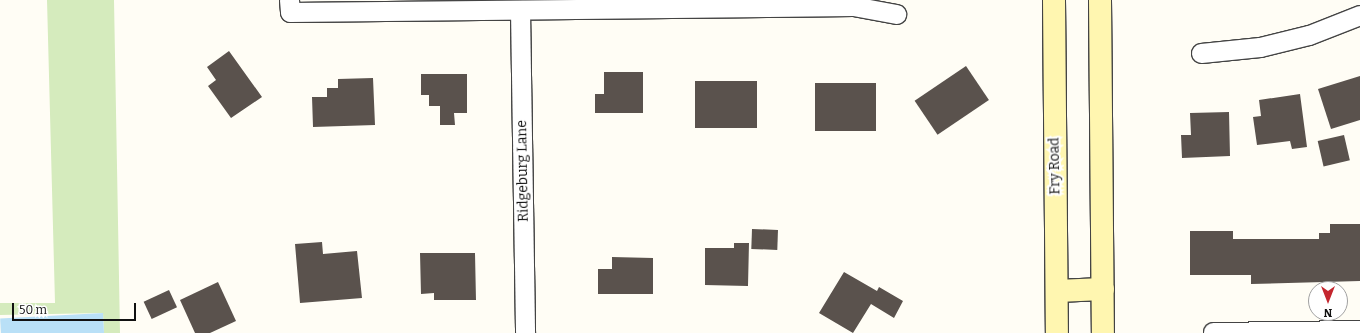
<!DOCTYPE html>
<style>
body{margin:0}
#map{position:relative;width:1360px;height:333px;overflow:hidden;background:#fffdf5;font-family:Bitter,serif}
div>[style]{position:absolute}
.green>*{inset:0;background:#d5ebbd}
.water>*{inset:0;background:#b9e0f7;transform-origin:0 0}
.building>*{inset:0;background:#5a524d;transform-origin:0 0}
.roads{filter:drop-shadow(1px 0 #444) drop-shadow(-1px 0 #444) drop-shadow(0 1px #444) drop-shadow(0 -1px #444)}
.minor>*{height:19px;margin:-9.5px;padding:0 9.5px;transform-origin:9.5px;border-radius:9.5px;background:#fff}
.secondary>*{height:22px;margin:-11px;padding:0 11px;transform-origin:11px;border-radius:11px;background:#fff6b0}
span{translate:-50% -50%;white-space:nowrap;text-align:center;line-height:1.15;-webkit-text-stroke:4px #fff;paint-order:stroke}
.street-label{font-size:14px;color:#111}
.north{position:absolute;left:1308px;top:281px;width:40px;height:40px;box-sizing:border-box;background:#fff;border:1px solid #a0a0a0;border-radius:50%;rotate:180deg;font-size:11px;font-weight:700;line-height:16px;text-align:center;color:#111}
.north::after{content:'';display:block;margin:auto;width:14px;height:18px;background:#c4262e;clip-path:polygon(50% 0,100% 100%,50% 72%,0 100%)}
.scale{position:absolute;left:12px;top:303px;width:124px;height:18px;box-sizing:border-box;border:2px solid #111;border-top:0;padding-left:5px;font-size:12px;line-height:14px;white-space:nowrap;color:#111;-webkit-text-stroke:3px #fff;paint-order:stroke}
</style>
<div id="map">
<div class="green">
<div style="clip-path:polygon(47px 0,114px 0,120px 333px,104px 333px,103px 313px,0 315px,0 303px,55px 303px)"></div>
</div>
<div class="water">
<div style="left:103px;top:313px;width:20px;height:103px;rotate:87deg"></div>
</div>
<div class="building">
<div style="clip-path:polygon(229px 51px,262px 97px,231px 118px,208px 86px,216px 80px,207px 67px)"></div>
<div style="left:966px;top:66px;width:41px;height:62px;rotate:56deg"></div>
<div style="clip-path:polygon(604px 72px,643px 72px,643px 113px,595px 113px,595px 94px,604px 94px)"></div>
<div style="clip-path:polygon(421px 74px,467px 74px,467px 113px,454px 113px,455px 125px,440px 125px,440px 106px,429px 106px,429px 95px,421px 95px)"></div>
<div style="clip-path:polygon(1360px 76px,1360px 120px,1331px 129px,1318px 89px)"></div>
<div style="clip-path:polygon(373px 78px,375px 125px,313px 127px,312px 97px,327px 97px,327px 88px,338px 88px,338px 79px)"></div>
<div style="left:695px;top:81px;width:62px;height:47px"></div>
<div style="left:815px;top:83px;width:61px;height:48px"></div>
<div style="clip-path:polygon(1300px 94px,1307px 147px,1292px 149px,1290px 141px,1257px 145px,1253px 117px,1261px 116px,1259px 100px)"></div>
<div style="clip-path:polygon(1229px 112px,1230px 156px,1182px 158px,1181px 135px,1191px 135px,1190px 113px)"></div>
<div style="left:1344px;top:135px;width:26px;height:27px;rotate:77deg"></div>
<div style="clip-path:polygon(1330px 224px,1360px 224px,1360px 281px,1251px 284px,1251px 275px,1190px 275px,1190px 231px,1233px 231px,1233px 239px,1319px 239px,1319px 233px,1330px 233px)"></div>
<div style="left:752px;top:229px;width:26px;height:20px;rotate:2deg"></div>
<div style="clip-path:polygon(322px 242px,323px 254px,357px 251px,362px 298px,300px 303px,295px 244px)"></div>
<div style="clip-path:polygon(734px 243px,749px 243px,748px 286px,705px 285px,705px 248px,734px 248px)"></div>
<div style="clip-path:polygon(420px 253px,475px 253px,476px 300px,434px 300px,434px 293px,421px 294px)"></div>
<div style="clip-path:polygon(612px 257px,653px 258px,653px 294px,598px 294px,598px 269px,612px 269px)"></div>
<div style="clip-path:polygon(844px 272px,877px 291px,879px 287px,903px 301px,894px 318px,871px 304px,853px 333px,819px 313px)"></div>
<div style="clip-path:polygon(218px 282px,236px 321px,210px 333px,195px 333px,180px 300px)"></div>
<div style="left:169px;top:290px;width:19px;height:28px;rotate:65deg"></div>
</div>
<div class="roads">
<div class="minor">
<div style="left:289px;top:0;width:12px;rotate:85deg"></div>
<div style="left:290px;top:12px;width:563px;rotate:-0.61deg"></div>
<div style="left:853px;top:6px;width:44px;rotate:10.5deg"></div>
<div style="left:520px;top:10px;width:323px;rotate:89.1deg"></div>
<div style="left:1201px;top:53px;width:59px;rotate:-5.8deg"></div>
<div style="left:1260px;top:47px;width:50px;rotate:-13.8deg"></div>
<div style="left:1309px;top:35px;width:55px;rotate:-21.4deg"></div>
<div style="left:1213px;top:332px;width:147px;rotate:-0.8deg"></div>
</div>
<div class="secondary">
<div style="left:1054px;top:0;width:333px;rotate:89.5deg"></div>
<div style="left:1100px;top:0;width:333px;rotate:89.5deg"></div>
<div style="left:1057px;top:291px;width:46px;rotate:-2.5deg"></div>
</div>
</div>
<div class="street-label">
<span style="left:1055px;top:166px;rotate:-91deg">Fry Road</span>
<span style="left:523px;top:171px;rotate:-91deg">Ridgeburg Lane</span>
</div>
<div class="north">N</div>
<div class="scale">50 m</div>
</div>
